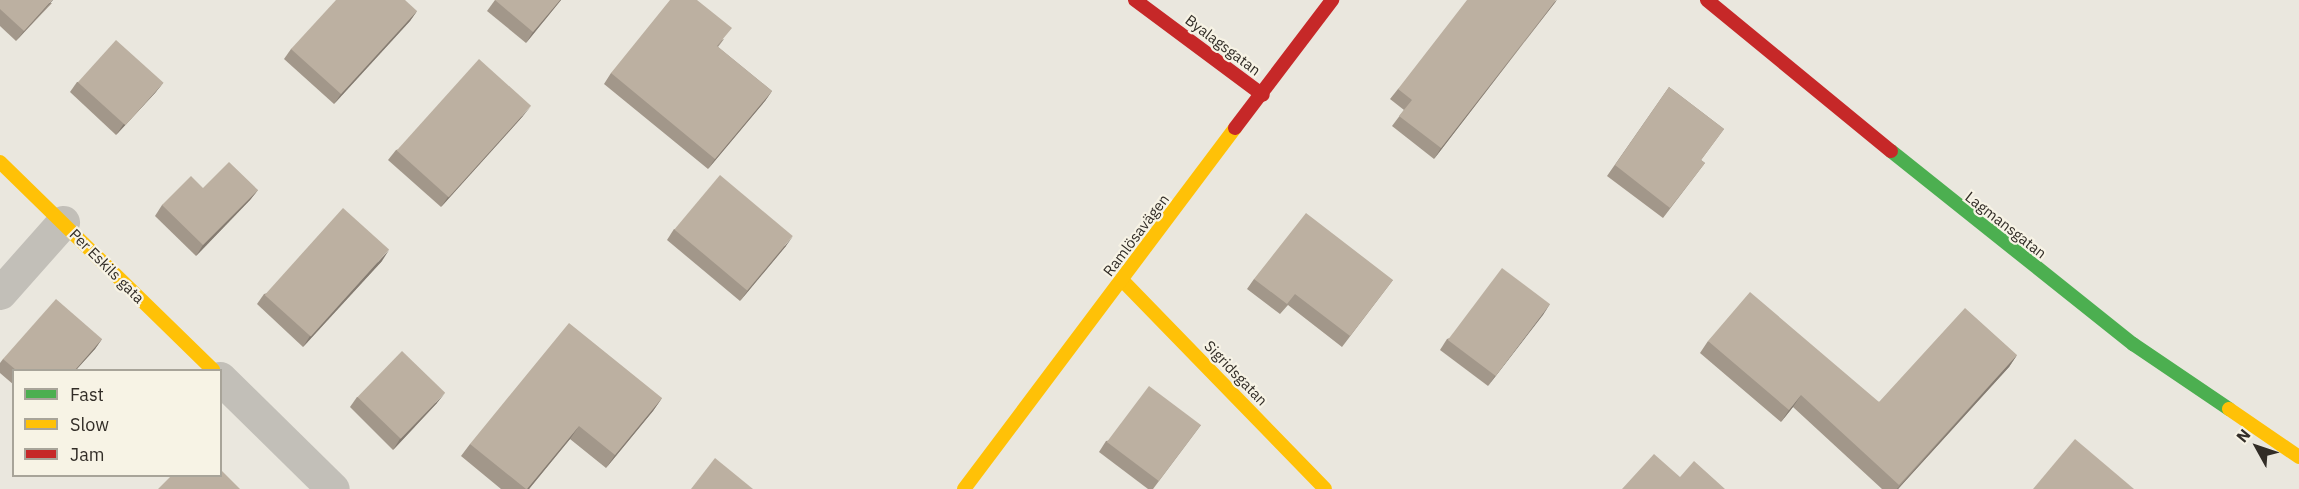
<!DOCTYPE html>
<meta charset="utf-8">
<style>
body{margin:0}
#map{position:relative;width:2299px;height:489px;overflow:hidden;background:#eae7de;font-family:"IBM Plex Sans",sans-serif}
div>[style]{position:absolute}
.street>*{height:33px;margin:-16.5px;padding:0 16.5px;transform-origin:16.5px;border-radius:16.5px;background:#c2bfb8}
.fast>*{height:14px;margin:-7px;padding:0 7px;transform-origin:7px;border-radius:7px;background:#4caf50}
.slow>*{height:14px;margin:-7px;padding:0 7px;transform-origin:7px;border-radius:7px;background:#ffc107}
.jam>*{height:14px;margin:-7px;padding:0 7px;transform-origin:7px;border-radius:7px;background:#c62828}
.wall>*{inset:0;background:#a2978a}
.shaded-wall>*{inset:0;background:#847b71}
.building>*{inset:0;background:#bcb0a1;transform-origin:0 0}
span{translate:-50% -50%;white-space:nowrap;text-align:center;line-height:1.15;-webkit-text-stroke:4.5px #f7f3e5;paint-order:stroke}
.street-label{font-size:15px;color:#322d27}
.legend{position:absolute;left:12px;top:369px;width:210px;height:108px;box-sizing:border-box;background:#f7f3e5;border:2px solid #a8a499;margin:0;padding:8px 10px;list-style:none;font-size:18px;color:#322d27}
.legend li{display:flex;align-items:center;gap:12px;height:30px}
.legend b{width:30px;border:2px solid #a8a499}
.north{position:absolute;left:2227px;top:417px;width:60px;height:60px;-webkit-text-stroke:4px #f7f3e5;paint-order:stroke;rotate:310deg;font-size:16px;font-weight:700;line-height:24px;text-align:center;color:#322d27}
.north::after{content:'';display:block;margin:auto;width:21px;height:27px;background:#322d27;clip-path:polygon(50% 0,100% 100%,50% 72%,0 100%)}
</style>
<div id="map">
<div class="street">
<div style="left:0;top:293px;width:95px;rotate:-48.4deg"></div>
<div style="left:220px;top:378px;width:158px;rotate:44.5deg"></div>
</div>
<div class="fast">
<div style="left:1891px;top:151px;width:310px;rotate:38.6deg"></div>
<div style="left:2133px;top:344px;width:116px;rotate:34.1deg"></div>
</div>
<div class="slow">
<div style="left:0;top:162px;width:298px;rotate:44.3deg"></div>
<div style="left:1122px;top:280px;width:291px;rotate:45.8deg"></div>
<div style="left:2229px;top:409px;width:85px;rotate:34.4deg"></div>
<div style="left:964px;top:489px;width:451px;rotate:-53.1deg"></div>
</div>
<div class="jam">
<div style="left:1135px;top:0;width:159px;rotate:36.6deg"></div>
<div style="left:1707px;top:0;width:238px;rotate:39.4deg"></div>
<div style="left:1235px;top:128px;width:161px;rotate:-52.8deg"></div>
</div>
<div class="wall">
<div style="clip-path:polygon(0 0,52px 3px,16px 41px,0 26px)"></div>
<div style="clip-path:polygon(495px 0,561px 0,526px 43px,487px 11px)"></div>
<div style="clip-path:polygon(1557px 0,1434px 159px,1392px 126px,1404px 110px,1390px 99px,1398px 89px)"></div>
<div style="clip-path:polygon(417px 11px,410px 21px,334px 104px,284px 59px,291px 49px)"></div>
<div style="clip-path:polygon(724px 39px,718px 47px,772px 91px,765px 101px,708px 169px,604px 84px,611px 73px)"></div>
<div style="clip-path:polygon(77px 82px,163px 83px,155px 93px,116px 135px,70px 92px)"></div>
<div style="clip-path:polygon(1669px 87px,1724px 129px,1701px 160px,1705px 163px,1663px 218px,1607px 176px)"></div>
<div style="clip-path:polygon(523px 116px,441px 207px,388px 160px,396px 150px)"></div>
<div style="clip-path:polygon(203px 188px,258px 190px,250px 200px,196px 256px,155px 216px,162px 205px)"></div>
<div style="clip-path:polygon(674px 229px,786px 246px,740px 301px,667px 240px)"></div>
<div style="clip-path:polygon(382px 261px,303px 347px,257px 304px,264px 294px)"></div>
<div style="clip-path:polygon(1254px 279px,1393px 280px,1342px 347px,1288px 305px,1280px 314px,1247px 289px)"></div>
<div style="clip-path:polygon(1550px 304px,1488px 386px,1440px 350px,1447px 339px)"></div>
<div style="clip-path:polygon(102px 339px,95px 349px,76px 370px,14px 370px,14px 385px,0 373px,0 363px,3px 359px)"></div>
<div style="clip-path:polygon(1708px 341px,1879px 402px,2017px 355px,2009px 367px,1898px 489px,1882px 489px,1793px 407px,1781px 422px,1700px 353px)"></div>
<div style="clip-path:polygon(357px 397px,437px 403px,393px 450px,350px 407px)"></div>
<div style="clip-path:polygon(662px 398px,653px 411px,606px 468px,570px 439px,529px 489px,501px 489px,461px 456px,470px 444px)"></div>
<div style="clip-path:polygon(1201px 425px,1153px 489px,1148px 489px,1099px 452px,1106px 441px)"></div>
</div>
<div class="shaded-wall">
<div style="clip-path:polygon(52px 0,53px 0,16px 41px,24px 31px)"></div>
<div style="clip-path:polygon(560px 0,561px 0,526px 43px,533px 32px)"></div>
<div style="clip-path:polygon(1557px 0,1554px 3px,1434px 159px,1441px 148px)"></div>
<div style="clip-path:polygon(417px 11px,410px 21px,334px 104px,341px 94px)"></div>
<div style="clip-path:polygon(163px 83px,155px 93px,116px 135px,123px 125px)"></div>
<div style="clip-path:polygon(772px 91px,765px 101px,708px 169px,715px 159px)"></div>
<div style="clip-path:polygon(531px 106px,523px 116px,441px 207px,448px 197px)"></div>
<div style="clip-path:polygon(258px 190px,250px 200px,196px 256px,203px 245px)"></div>
<div style="clip-path:polygon(793px 236px,786px 246px,740px 301px,748px 290px)"></div>
<div style="clip-path:polygon(389px 250px,382px 261px,303px 347px,310px 336px)"></div>
<div style="clip-path:polygon(1550px 304px,1543px 315px,1488px 386px,1495px 376px)"></div>
<div style="clip-path:polygon(102px 339px,95px 349px,76px 370px,75px 370px)"></div>
<div style="clip-path:polygon(2017px 355px,2009px 367px,1898px 489px,1897px 489px)"></div>
<div style="clip-path:polygon(445px 393px,437px 403px,393px 450px,400px 439px)"></div>
<div style="clip-path:polygon(1801px 395px,1793px 407px,1781px 422px,1789px 410px)"></div>
<div style="clip-path:polygon(662px 398px,653px 411px,606px 468px,615px 455px)"></div>
<div style="clip-path:polygon(579px 426px,570px 439px,529px 489px,527px 489px)"></div>
</div>
<div class="building">
<div style="clip-path:polygon(0 0,52px 0,24px 31px,0 9px)"></div>
<div style="clip-path:polygon(336px 0,405px 0,417px 11px,341px 94px,291px 49px)"></div>
<div style="clip-path:polygon(495px 0,560px 0,533px 32px)"></div>
<div style="clip-path:polygon(670px 0,697px 0,732px 28px,717px 46px,772px 91px,715px 159px,611px 73px)"></div>
<div style="clip-path:polygon(1467px 0,1556px 0,1441px 148px,1399px 116px,1412px 100px,1398px 89px)"></div>
<div style="left:116px;top:40px;width:64px;height:57px;rotate:42deg"></div>
<div style="left:479px;top:59px;width:70px;height:123px;rotate:42deg"></div>
<div style="clip-path:polygon(1669px 87px,1724px 129px,1701px 160px,1705px 163px,1670px 208px,1615px 165px)"></div>
<div style="clip-path:polygon(229px 162px,258px 190px,203px 245px,162px 205px,191px 176px,203px 188px)"></div>
<div style="left:720px;top:175px;width:95px;height:71px;rotate:40deg"></div>
<div style="left:343px;top:208px;width:62px;height:117px;rotate:42deg"></div>
<div style="clip-path:polygon(1306px 213px,1393px 280px,1350px 336px,1295px 294px,1287px 304px,1254px 279px)"></div>
<div style="left:1502px;top:268px;width:60px;height:90px;rotate:37deg"></div>
<div style="clip-path:polygon(1750px 292px,1879px 402px,1965px 308px,2017px 355px,1899px 485px,1801px 395px,1789px 410px,1708px 341px)"></div>
<div style="clip-path:polygon(56px 299px,102px 339px,75px 370px,16px 370px,3px 359px)"></div>
<div style="clip-path:polygon(569px 323px,662px 398px,615px 455px,579px 426px,527px 489px,526px 489px,470px 444px)"></div>
<div style="left:402px;top:351px;width:60px;height:64px;rotate:44deg"></div>
<div style="left:1149px;top:386px;width:65px;height:70px;rotate:37deg"></div>
<div style="clip-path:polygon(2075px 439px,2134px 489px,2033px 489px)"></div>
<div style="clip-path:polygon(1654px 454px,1680px 477px,1694px 461px,1725px 489px,1622px 489px)"></div>
<div style="clip-path:polygon(715px 458px,753px 489px,691px 489px)"></div>
<div style="clip-path:polygon(220px 469px,240px 489px,158px 489px,171px 476px,220px 476px)"></div>
</div>
<div class="street-label">
<span style="left:1223px;top:45px;rotate:37deg">Byalagsgatan</span>
<span style="left:2006px;top:225px;rotate:38deg">Lagmansgatan</span>
<span style="left:1136px;top:235px;rotate:-53deg">Ramlösavägen</span>
<span style="left:107px;top:266px;rotate:45deg">Per Eskils gata</span>
<span style="left:1236px;top:373px;rotate:46deg">Sigridsgatan</span>
</div>
<ul class="legend">
<li><b style="height:8px;background:#4caf50"></b>Fast</li>
<li><b style="height:8px;background:#ffc107"></b>Slow</li>
<li><b style="height:8px;background:#c62828"></b>Jam</li>
</ul>
<div class="north">N</div>
</div>
